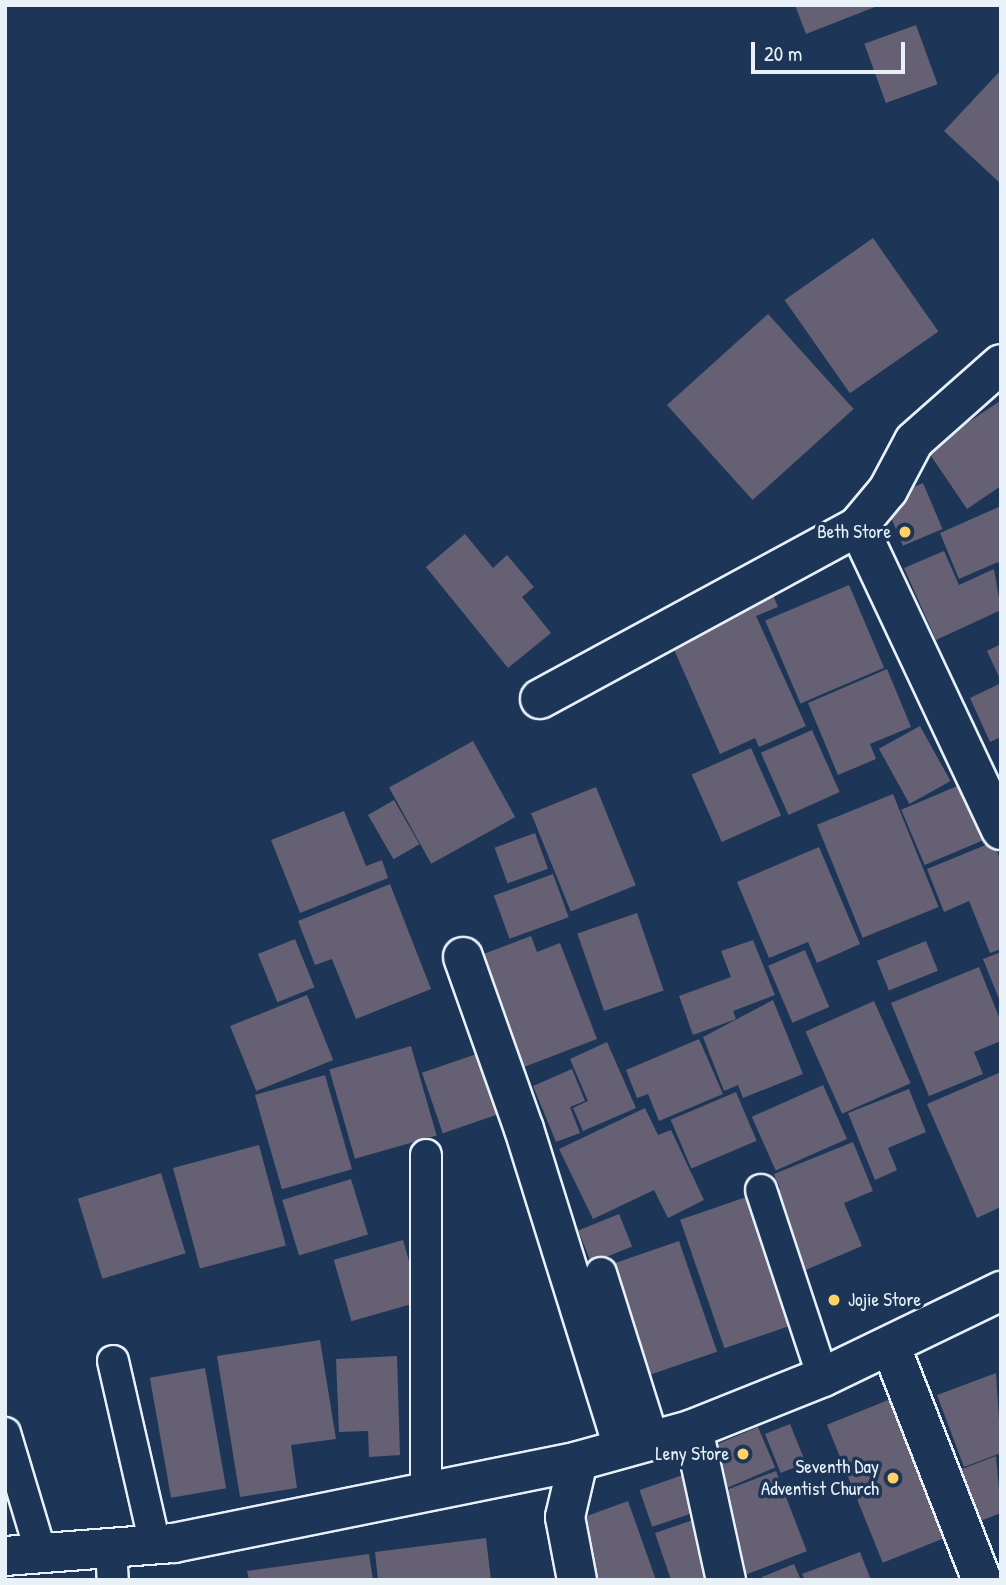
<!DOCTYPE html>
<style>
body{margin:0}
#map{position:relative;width:1006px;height:1585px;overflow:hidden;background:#1d3557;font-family:"Patrick Hand",sans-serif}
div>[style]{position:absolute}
.building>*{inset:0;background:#656073;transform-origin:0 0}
.roads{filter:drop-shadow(2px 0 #e8f1f8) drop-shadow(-2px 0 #e8f1f8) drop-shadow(0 2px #e8f1f8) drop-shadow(0 -2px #e8f1f8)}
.service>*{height:30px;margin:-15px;padding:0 15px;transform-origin:15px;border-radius:15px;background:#1d3557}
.minor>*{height:38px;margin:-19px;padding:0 19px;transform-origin:19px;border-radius:19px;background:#1d3557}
.tertiary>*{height:38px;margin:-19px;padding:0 19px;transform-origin:19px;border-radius:19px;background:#1d3557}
.dots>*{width:19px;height:19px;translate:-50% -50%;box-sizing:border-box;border:4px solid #1d3557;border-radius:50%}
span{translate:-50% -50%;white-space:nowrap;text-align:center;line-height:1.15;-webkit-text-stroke:7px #1d3557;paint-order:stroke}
.poi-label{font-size:19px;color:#e8f1f8}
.right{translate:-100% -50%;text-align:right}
.left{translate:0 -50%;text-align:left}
.frame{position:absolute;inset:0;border:7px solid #e8f1f8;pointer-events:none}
.scale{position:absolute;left:751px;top:42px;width:154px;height:32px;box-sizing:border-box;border:4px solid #e8f1f8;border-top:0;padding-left:9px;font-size:21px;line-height:24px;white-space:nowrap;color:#e8f1f8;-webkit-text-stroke:5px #1d3557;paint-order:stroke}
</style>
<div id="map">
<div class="building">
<div style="clip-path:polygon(795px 5px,880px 5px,806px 34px)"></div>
<div style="left:916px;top:25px;width:63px;height:55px;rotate:70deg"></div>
<div style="clip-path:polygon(1001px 70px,1001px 184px,944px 131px)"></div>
<div style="left:873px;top:238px;width:114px;height:108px;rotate:55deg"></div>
<div style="left:768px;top:314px;width:128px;height:136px;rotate:48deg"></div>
<div style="clip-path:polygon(1000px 401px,1001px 486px,967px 509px,927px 450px)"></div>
<div style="left:923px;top:483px;width:50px;height:43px;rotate:67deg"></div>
<div style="clip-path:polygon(1001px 506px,1001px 568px,998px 562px,959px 579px,940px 533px)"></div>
<div style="clip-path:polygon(465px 534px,493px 568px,507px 555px,534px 587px,522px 597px,551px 633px,508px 668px,426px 567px)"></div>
<div style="clip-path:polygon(944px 551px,959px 585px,994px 569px,1001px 610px,936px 640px,904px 568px)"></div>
<div style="left:849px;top:585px;width:90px;height:91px;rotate:67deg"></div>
<div style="clip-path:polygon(771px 590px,778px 607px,756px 616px,806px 726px,759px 747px,755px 738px,720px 754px,668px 636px)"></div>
<div style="clip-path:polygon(1001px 644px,1001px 681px,987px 651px)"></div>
<div style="clip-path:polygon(887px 669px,911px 727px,870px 744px,876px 759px,838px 775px,808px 703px)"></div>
<div style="clip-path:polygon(1001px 683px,1001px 737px,990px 742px,970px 698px)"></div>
<div style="left:920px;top:726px;width:63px;height:47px;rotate:61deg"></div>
<div style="left:812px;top:730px;width:68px;height:56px;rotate:66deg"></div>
<div style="left:473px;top:741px;width:87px;height:96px;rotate:61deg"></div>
<div style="left:751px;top:748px;width:74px;height:65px;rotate:66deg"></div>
<div style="left:962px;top:784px;width:60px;height:66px;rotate:67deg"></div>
<div style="left:596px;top:787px;width:106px;height:70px;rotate:68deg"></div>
<div style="left:893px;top:794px;width:122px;height:82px;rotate:68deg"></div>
<div style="left:394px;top:800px;width:51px;height:30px;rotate:60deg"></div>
<div style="clip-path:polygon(344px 811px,366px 866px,382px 860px,388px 878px,300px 913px,271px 840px)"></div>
<div style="left:535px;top:833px;width:38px;height:43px;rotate:70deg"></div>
<div style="clip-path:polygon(993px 842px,1001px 861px,1001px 949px,990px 953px,969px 901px,944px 912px,927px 869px)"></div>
<div style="clip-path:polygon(819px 847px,860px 944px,817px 963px,808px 942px,769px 958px,737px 882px)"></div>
<div style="left:553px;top:874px;width:46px;height:63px;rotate:70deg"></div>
<div style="clip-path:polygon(390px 884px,431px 989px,356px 1019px,332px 959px,315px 965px,298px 921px)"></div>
<div style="left:637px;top:913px;width:82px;height:63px;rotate:71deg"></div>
<div style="clip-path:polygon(531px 936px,537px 952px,560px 943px,597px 1039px,524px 1067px,481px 955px)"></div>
<div style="left:295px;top:939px;width:52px;height:40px;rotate:68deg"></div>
<div style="clip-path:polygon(753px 940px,775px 995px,733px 1011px,736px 1019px,693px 1035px,679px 996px,731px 977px,721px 951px)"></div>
<div style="left:926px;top:941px;width:32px;height:53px;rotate:68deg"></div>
<div style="left:805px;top:950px;width:62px;height:40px;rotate:67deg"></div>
<div style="clip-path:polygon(1001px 952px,1001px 1004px,983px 959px)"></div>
<div style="clip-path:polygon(979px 967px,1001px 1022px,1001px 1041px,974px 1052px,983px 1074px,929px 1096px,891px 1003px)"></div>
<div style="left:307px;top:995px;width:70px;height:83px;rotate:68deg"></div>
<div style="clip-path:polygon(773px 1000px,803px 1074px,743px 1098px,738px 1085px,724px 1091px,703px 1037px)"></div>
<div style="left:874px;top:1001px;width:90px;height:75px;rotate:66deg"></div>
<div style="clip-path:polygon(699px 1039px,723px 1094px,659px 1121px,648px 1094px,637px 1098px,626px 1070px)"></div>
<div style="clip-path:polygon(607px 1042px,636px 1108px,583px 1131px,573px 1108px,588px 1101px,570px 1059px)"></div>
<div style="left:411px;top:1046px;width:93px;height:85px;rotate:74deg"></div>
<div style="left:491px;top:1049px;width:64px;height:73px;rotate:71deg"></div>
<div style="clip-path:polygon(572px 1069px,585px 1101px,570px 1107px,580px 1133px,556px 1142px,533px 1086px)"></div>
<div style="clip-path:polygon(1001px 1072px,1001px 1207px,977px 1218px,927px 1104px)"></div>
<div style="left:325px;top:1075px;width:98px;height:73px;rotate:74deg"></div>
<div style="left:823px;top:1085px;width:59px;height:78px;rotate:66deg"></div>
<div style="clip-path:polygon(909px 1089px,926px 1132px,888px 1148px,897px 1170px,875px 1180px,848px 1113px)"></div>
<div style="left:736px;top:1092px;width:53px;height:71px;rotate:67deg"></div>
<div style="clip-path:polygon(645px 1108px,658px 1135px,671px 1130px,704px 1200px,668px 1218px,654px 1190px,593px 1219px,559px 1149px)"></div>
<div style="clip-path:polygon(853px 1142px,873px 1191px,844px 1203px,862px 1246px,801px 1272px,768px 1193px,780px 1188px,774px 1174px)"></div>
<div style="left:259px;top:1145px;width:104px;height:89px;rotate:75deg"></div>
<div style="left:161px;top:1173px;width:84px;height:87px;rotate:73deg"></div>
<div style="left:351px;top:1179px;width:58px;height:72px;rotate:73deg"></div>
<div style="left:752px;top:1195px;width:136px;height:76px;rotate:71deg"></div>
<div style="left:619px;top:1214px;width:35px;height:44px;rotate:68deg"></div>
<div style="left:403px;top:1240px;width:64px;height:72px;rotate:74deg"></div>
<div style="left:679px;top:1241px;width:117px;height:75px;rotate:71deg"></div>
<div style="clip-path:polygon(320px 1340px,336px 1439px,291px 1445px,297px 1488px,240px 1497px,217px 1356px)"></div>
<div style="clip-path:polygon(397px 1356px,400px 1455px,369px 1457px,368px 1431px,339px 1432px,336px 1359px)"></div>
<div style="left:205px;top:1368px;width:122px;height:56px;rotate:80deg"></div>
<div style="clip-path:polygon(996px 1373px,1001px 1453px,964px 1467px,937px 1395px)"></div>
<div style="left:903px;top:1394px;width:149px;height:82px;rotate:68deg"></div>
<div style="left:790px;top:1424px;width:42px;height:27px;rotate:68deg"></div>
<div style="left:758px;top:1427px;width:44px;height:59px;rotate:67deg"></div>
<div style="clip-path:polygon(996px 1456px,1001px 1513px,975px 1523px,954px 1472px)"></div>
<div style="left:776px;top:1471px;width:86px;height:67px;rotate:69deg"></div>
<div style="left:683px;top:1475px;width:39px;height:46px;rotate:71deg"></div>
<div style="clip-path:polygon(628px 1501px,656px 1580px,597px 1580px,576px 1520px)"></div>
<div style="clip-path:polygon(696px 1519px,713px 1580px,671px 1580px,655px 1533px)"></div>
<div style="clip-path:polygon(486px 1538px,491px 1580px,378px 1580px,375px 1552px)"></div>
<div style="clip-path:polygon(860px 1552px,871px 1580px,805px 1580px,802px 1574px)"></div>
<div style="clip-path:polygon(369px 1554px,373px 1580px,249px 1580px,247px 1571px)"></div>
<div style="clip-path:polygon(794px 1564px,801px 1580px,763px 1580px,762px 1577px)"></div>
</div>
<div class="roads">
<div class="service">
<div style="left:761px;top:1190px;width:197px;rotate:71.7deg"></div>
<div style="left:601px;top:1273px;width:174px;rotate:72.6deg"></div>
<div style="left:113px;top:1361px;width:188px;rotate:77.1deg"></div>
<div style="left:5px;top:1433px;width:125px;rotate:73.3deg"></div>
<div style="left:426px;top:1492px;width:337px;rotate:-90deg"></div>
<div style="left:111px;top:1547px;width:33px;rotate:87deg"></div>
</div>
<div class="minor">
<div style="left:858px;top:526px;width:336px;rotate:64.8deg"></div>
<div style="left:540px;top:699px;width:362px;rotate:-28.5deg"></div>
<div style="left:858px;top:526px;width:47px;rotate:-50.2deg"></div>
<div style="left:888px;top:490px;width:55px;rotate:-62deg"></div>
<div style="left:914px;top:441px;width:116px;rotate:-41.5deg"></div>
<div style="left:463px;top:957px;width:182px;rotate:70.5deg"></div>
<div style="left:524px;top:1129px;width:332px;rotate:72.7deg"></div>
<div style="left:891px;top:1347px;width:250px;rotate:68.7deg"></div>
<div style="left:693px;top:1429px;width:155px;rotate:77.7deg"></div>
<div style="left:577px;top:1580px;width:64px;rotate:-100.8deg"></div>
<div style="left:565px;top:1517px;width:57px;rotate:-76.9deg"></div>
</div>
<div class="tertiary">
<div style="left:5px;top:1556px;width:169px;rotate:-4.4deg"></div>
<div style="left:173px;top:1543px;width:413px;rotate:-11.4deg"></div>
<div style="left:578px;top:1461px;width:119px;rotate:-15.5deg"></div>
<div style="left:693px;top:1429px;width:140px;rotate:-21.8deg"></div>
<div style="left:823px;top:1377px;width:198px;rotate:-25.8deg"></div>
</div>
</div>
<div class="dots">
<div style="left:905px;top:532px;background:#ffd166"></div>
<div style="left:834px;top:1300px;background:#ffd166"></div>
<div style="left:743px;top:1454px;background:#ffd166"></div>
<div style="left:893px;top:1478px;background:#ffd166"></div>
</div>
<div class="poi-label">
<span class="right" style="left:891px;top:532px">Beth Store</span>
<span class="left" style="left:848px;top:1300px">Jojie Store</span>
<span class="right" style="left:729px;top:1454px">Leny Store</span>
<span class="right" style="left:879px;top:1478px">Seventh Day<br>Adventist Church</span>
</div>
<div class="frame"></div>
<div class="scale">20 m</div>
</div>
